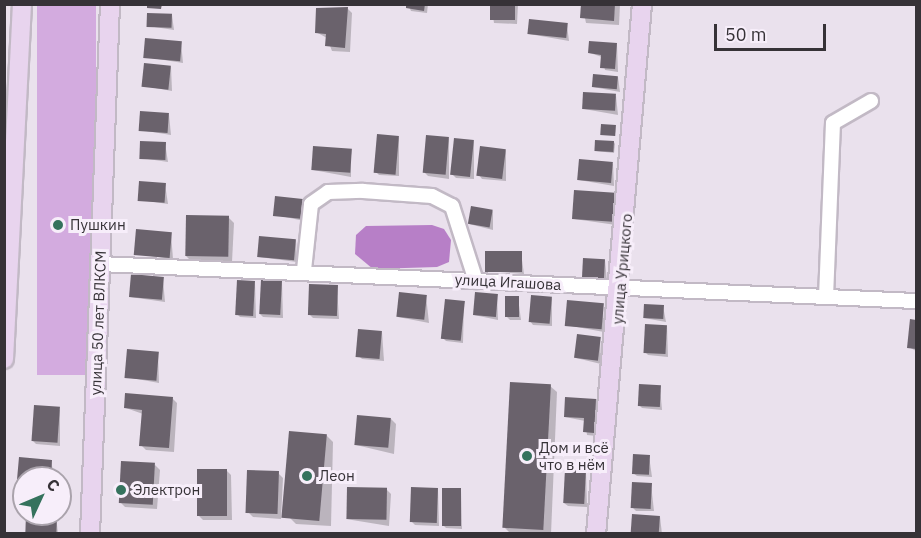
<!DOCTYPE html>
<meta charset="utf-8">
<style>
body{margin:0}
#map{position:relative;width:921px;height:538px;overflow:hidden;background:#eae1ed;font-family:"IBM Plex Sans",sans-serif}
div>[style]{position:absolute}
.green>*{inset:0;background:#d3abdf;transform-origin:0 0}
.water>*{inset:0;background:#b77fc7}
.shadow>*{inset:0;background:#0003}
.building>*{inset:0;background:#6a626c;transform-origin:0 0}
.roads{filter:drop-shadow(2px 0 #c2b9c5) drop-shadow(-2px 0 #c2b9c5) drop-shadow(0 2px #c2b9c5) drop-shadow(0 -2px #c2b9c5)}
.minor>*{height:14px;margin:-7px;padding:0 7px;transform-origin:7px;border-radius:7px;background:#fff}
.secondary>*{height:18px;margin:-9px;padding:0 9px;transform-origin:9px;border-radius:9px;background:#e8d4ee}
.dots>*{width:16px;height:16px;translate:-50% -50%;box-sizing:border-box;border:3px solid #f7eefa;border-radius:50%}
span{translate:-50% -50%;white-space:nowrap;text-align:center;line-height:1.15;-webkit-text-stroke:6px #f7eefa;paint-order:stroke}
.poi-label{font-size:15px;color:#363237}
.left{translate:0 -50%;text-align:left}
.street-label{font-size:15px;color:#363237}
.frame{position:absolute;inset:0;border:6px solid #363237;pointer-events:none}
.north{position:absolute;left:12px;top:466px;width:60px;height:60px;box-sizing:border-box;background:#f7eefa;border:2px solid #aaa3ac;border-radius:50%;rotate:46deg;font-size:16px;font-weight:700;line-height:24px;text-align:center;color:#363237}
.north::after{content:'';display:block;margin:auto;width:21px;height:27px;background:#35725d;clip-path:polygon(50% 0,100% 100%,50% 72%,0 100%)}
.scale{position:absolute;left:714px;top:24px;width:112px;height:27px;box-sizing:border-box;border:3px solid #363237;border-top:0;padding-left:8px;font-size:18px;line-height:21px;white-space:nowrap;color:#363237;-webkit-text-stroke:4px #f7eefa;paint-order:stroke}
</style>
<div id="map">
<div class="green">
<div style="left:37px;top:5px;width:59px;height:370px"></div>
</div>
<div class="water">
<div style="clip-path:polygon(432px 225px,444px 229px,451px 240px,449px 262px,437px 267px,373px 269px,355px 254px,356px 235px,366px 226px)"></div>
</div>
<div class="shadow">
<div style="clip-path:polygon(408px 4px,428px 4px,427px 13px,411px 11px)"></div>
<div style="clip-path:polygon(491px 4px,518px 4px,517px 24px,494px 23px)"></div>
<div style="clip-path:polygon(582px 4px,620px 4px,619px 25px,586px 23px)"></div>
<div style="clip-path:polygon(347px 8px,352px 13px,350px 52px,332px 51px,327px 38px,316px 32px)"></div>
<div style="clip-path:polygon(172px 15px,174px 30px,148px 26px)"></div>
<div style="clip-path:polygon(567px 25px,569px 41px,529px 34px)"></div>
<div style="clip-path:polygon(181px 42px,183px 63px,145px 57px)"></div>
<div style="clip-path:polygon(617px 45px,618px 72px,605px 70px,602px 57px,590px 53px)"></div>
<div style="clip-path:polygon(171px 67px,172px 91px,144px 86px)"></div>
<div style="clip-path:polygon(618px 77px,620px 92px,593px 87px)"></div>
<div style="clip-path:polygon(616px 96px,618px 115px,584px 109px)"></div>
<div style="clip-path:polygon(4px 99px,6px 100px,5px 131px,4px 131px)"></div>
<div style="clip-path:polygon(169px 115px,171px 135px,140px 130px)"></div>
<div style="clip-path:polygon(399px 137px,399px 176px,379px 175px,376px 172px)"></div>
<div style="clip-path:polygon(449px 138px,449px 179px,428px 176px,425px 173px)"></div>
<div style="clip-path:polygon(474px 141px,474px 179px,456px 178px,453px 175px)"></div>
<div style="clip-path:polygon(165px 143px,168px 162px,141px 158px)"></div>
<div style="clip-path:polygon(615px 144px,614px 153px,596px 151px,614px 142px)"></div>
<div style="clip-path:polygon(351px 150px,351px 177px,313px 170px)"></div>
<div style="clip-path:polygon(506px 150px,506px 181px,482px 179px,479px 175px)"></div>
<div style="clip-path:polygon(613px 164px,614px 186px,579px 180px)"></div>
<div style="clip-path:polygon(165px 184px,168px 204px,140px 200px)"></div>
<div style="clip-path:polygon(615px 195px,616px 225px,574px 219px)"></div>
<div style="clip-path:polygon(302px 200px,304px 221px,276px 215px)"></div>
<div style="clip-path:polygon(493px 211px,493px 230px,469px 224px)"></div>
<div style="clip-path:polygon(229px 218px,234px 223px,232px 262px,191px 261px,186px 256px)"></div>
<div style="clip-path:polygon(171px 233px,173px 259px,136px 254px)"></div>
<div style="clip-path:polygon(296px 240px,297px 262px,259px 257px)"></div>
<div style="clip-path:polygon(521px 253px,524px 274px,487px 271px)"></div>
<div style="clip-path:polygon(605px 260px,607px 282px,583px 278px)"></div>
<div style="clip-path:polygon(163px 279px,165px 302px,130px 297px)"></div>
<div style="clip-path:polygon(255px 283px,256px 318px,240px 317px,237px 314px)"></div>
<div style="clip-path:polygon(282px 283px,283px 318px,263px 317px,260px 314px)"></div>
<div style="clip-path:polygon(337px 286px,339px 319px,313px 318px,310px 315px)"></div>
<div style="clip-path:polygon(426px 296px,429px 323px,398px 317px)"></div>
<div style="clip-path:polygon(497px 296px,498px 320px,474px 315px)"></div>
<div style="clip-path:polygon(518px 298px,521px 320px,510px 320px,507px 317px)"></div>
<div style="clip-path:polygon(552px 298px,552px 326px,533px 325px,530px 321px)"></div>
<div style="clip-path:polygon(464px 302px,463px 343px,446px 341px,443px 338px)"></div>
<div style="clip-path:polygon(603px 305px,604px 332px,566px 325px)"></div>
<div style="clip-path:polygon(663px 306px,666px 322px,644px 318px)"></div>
<div style="clip-path:polygon(912px 321px,916px 321px,916px 351px,909px 347px)"></div>
<div style="clip-path:polygon(667px 327px,668px 357px,648px 355px,645px 352px)"></div>
<div style="clip-path:polygon(382px 332px,384px 361px,362px 359px,359px 356px)"></div>
<div style="clip-path:polygon(600px 339px,601px 364px,576px 358px)"></div>
<div style="clip-path:polygon(158px 354px,159px 383px,126px 377px)"></div>
<div style="clip-path:polygon(550px 386px,557px 392px,551px 534px,511px 534px,505px 528px)"></div>
<div style="clip-path:polygon(660px 387px,662px 410px,642px 408px,639px 405px)"></div>
<div style="clip-path:polygon(172px 398px,177px 403px,174px 452px,146px 450px,141px 445px,143px 414px,126px 408px)"></div>
<div style="clip-path:polygon(596px 400px,597px 436px,587px 435px,585px 421px,565px 417px)"></div>
<div style="clip-path:polygon(60px 409px,60px 446px,36px 444px,33px 441px)"></div>
<div style="clip-path:polygon(391px 419px,396px 424px,394px 454px,356px 445px)"></div>
<div style="clip-path:polygon(326px 435px,333px 442px,331px 526px,296px 524px,289px 517px)"></div>
<div style="clip-path:polygon(649px 456px,652px 477px,637px 476px,633px 473px)"></div>
<div style="clip-path:polygon(21px 459px,51px 462px,55px 478px,24px 478px,23px 496px,18px 491px)"></div>
<div style="clip-path:polygon(155px 465px,160px 470px,157px 509px,125px 507px,120px 502px)"></div>
<div style="clip-path:polygon(226px 470px,231px 475px,232px 520px,203px 520px,198px 515px)"></div>
<div style="clip-path:polygon(586px 472px,587px 507px,568px 506px,564px 503px)"></div>
<div style="clip-path:polygon(278px 473px,283px 478px,281px 519px,253px 517px,248px 512px)"></div>
<div style="clip-path:polygon(651px 484px,654px 511px,636px 511px,633px 508px)"></div>
<div style="clip-path:polygon(386px 489px,391px 494px,389px 526px,346px 519px)"></div>
<div style="clip-path:polygon(438px 490px,439px 526px,415px 525px,412px 522px)"></div>
<div style="clip-path:polygon(461px 490px,462px 529px,446px 528px,443px 525px)"></div>
<div style="clip-path:polygon(27px 514px,56px 516px,58px 534px,26px 533px)"></div>
<div style="clip-path:polygon(660px 517px,662px 534px,632px 534px)"></div>
</div>
<div class="building">
<div style="clip-path:polygon(147px 4px,162px 4px,161px 9px,147px 8px)"></div>
<div style="clip-path:polygon(406px 4px,425px 4px,424px 11px,406px 8px)"></div>
<div style="left:490px;top:4px;width:25px;height:16px"></div>
<div style="clip-path:polygon(581px 4px,615px 4px,614px 21px,580px 18px)"></div>
<div style="clip-path:polygon(348px 7px,345px 48px,325px 46px,326px 34px,315px 33px,316px 8px)"></div>
<div style="left:147px;top:13px;width:25px;height:14px;rotate:2deg"></div>
<div style="left:529px;top:19px;width:39px;height:15px;rotate:6deg"></div>
<div style="left:145px;top:38px;width:37px;height:20px;rotate:5deg"></div>
<div style="clip-path:polygon(589px 41px,617px 43px,615px 69px,600px 68px,601px 55px,588px 53px)"></div>
<div style="left:144px;top:63px;width:27px;height:24px;rotate:6deg"></div>
<div style="left:593px;top:74px;width:25px;height:13px;rotate:5deg"></div>
<div style="left:583px;top:92px;width:33px;height:17px;rotate:3deg"></div>
<div style="left:140px;top:111px;width:29px;height:20px;rotate:4deg"></div>
<div style="left:601px;top:124px;width:15px;height:11px;rotate:4deg"></div>
<div style="left:377px;top:134px;width:22px;height:39px;rotate:5deg"></div>
<div style="left:426px;top:135px;width:23px;height:38px;rotate:5deg"></div>
<div style="left:454px;top:138px;width:20px;height:37px;rotate:6deg"></div>
<div style="left:595px;top:140px;width:19px;height:11px;rotate:3deg"></div>
<div style="left:140px;top:141px;width:26px;height:18px;rotate:2deg"></div>
<div style="left:313px;top:146px;width:39px;height:24px;rotate:4deg"></div>
<div style="left:480px;top:146px;width:26px;height:30px;rotate:7deg"></div>
<div style="left:579px;top:159px;width:34px;height:21px;rotate:5deg"></div>
<div style="left:139px;top:181px;width:27px;height:20px;rotate:4deg"></div>
<div style="left:574px;top:190px;width:41px;height:29px;rotate:4deg"></div>
<div style="left:275px;top:196px;width:28px;height:20px;rotate:6deg"></div>
<div style="left:471px;top:206px;width:22px;height:18px;rotate:10deg"></div>
<div style="left:186px;top:215px;width:43px;height:41px;rotate:1deg"></div>
<div style="left:136px;top:229px;width:36px;height:26px;rotate:5deg"></div>
<div style="left:259px;top:236px;width:37px;height:21px;rotate:5deg"></div>
<div style="left:485px;top:251px;width:37px;height:21px"></div>
<div style="left:583px;top:258px;width:22px;height:20px;rotate:3deg"></div>
<div style="left:131px;top:274px;width:33px;height:23px;rotate:5deg"></div>
<div style="left:237px;top:280px;width:18px;height:35px;rotate:3deg"></div>
<div style="left:261px;top:280px;width:21px;height:34px;rotate:3deg"></div>
<div style="left:309px;top:284px;width:29px;height:31px;rotate:2deg"></div>
<div style="left:399px;top:292px;width:28px;height:25px;rotate:6deg"></div>
<div style="left:475px;top:292px;width:23px;height:23px;rotate:5deg"></div>
<div style="left:531px;top:295px;width:21px;height:27px;rotate:5deg"></div>
<div style="left:505px;top:296px;width:14px;height:21px"></div>
<div style="left:445px;top:299px;width:20px;height:40px;rotate:6deg"></div>
<div style="left:567px;top:300px;width:37px;height:26px;rotate:5deg"></div>
<div style="left:644px;top:304px;width:20px;height:14px;rotate:3deg"></div>
<div style="clip-path:polygon(910px 319px,916px 320px,916px 349px,907px 348px)"></div>
<div style="left:645px;top:324px;width:22px;height:29px;rotate:3deg"></div>
<div style="left:358px;top:329px;width:24px;height:28px;rotate:5deg"></div>
<div style="left:577px;top:334px;width:24px;height:24px;rotate:7deg"></div>
<div style="left:127px;top:349px;width:32px;height:29px;rotate:5deg"></div>
<div style="left:510px;top:382px;width:41px;height:146px;rotate:3deg"></div>
<div style="left:639px;top:384px;width:22px;height:22px;rotate:3deg"></div>
<div style="clip-path:polygon(125px 393px,173px 397px,169px 448px,139px 446px,142px 410px,124px 408px)"></div>
<div style="clip-path:polygon(565px 397px,596px 399px,594px 433px,583px 432px,584px 418px,564px 417px)"></div>
<div style="left:34px;top:405px;width:26px;height:36px;rotate:4deg"></div>
<div style="left:357px;top:415px;width:34px;height:30px;rotate:5deg"></div>
<div style="left:289px;top:431px;width:38px;height:87px;rotate:5deg"></div>
<div style="left:633px;top:454px;width:17px;height:20px;rotate:3deg"></div>
<div style="clip-path:polygon(19px 457px,52px 460px,51px 478px,24px 478px,24px 492px,16px 491px)"></div>
<div style="left:121px;top:461px;width:34px;height:42px;rotate:3deg"></div>
<div style="left:197px;top:469px;width:30px;height:47px"></div>
<div style="left:565px;top:469px;width:21px;height:34px;rotate:3deg"></div>
<div style="left:247px;top:470px;width:32px;height:43px;rotate:2deg"></div>
<div style="left:632px;top:482px;width:20px;height:26px;rotate:3deg"></div>
<div style="left:347px;top:487px;width:40px;height:32px;rotate:1deg"></div>
<div style="left:411px;top:487px;width:27px;height:35px;rotate:2deg"></div>
<div style="left:442px;top:488px;width:19px;height:38px"></div>
<div style="left:26px;top:514px;width:31px;height:20px;rotate:2deg"></div>
<div style="left:632px;top:514px;width:28px;height:20px;rotate:4deg"></div>
</div>
<div class="roads">
<div class="minor">
<div style="left:100px;top:264px;width:817px;rotate:2.6deg"></div>
<div style="left:304px;top:270px;width:66px;rotate:-83.9deg"></div>
<div style="left:311px;top:204px;width:21px;rotate:-35deg"></div>
<div style="left:328px;top:192px;width:35px;rotate:-2deg"></div>
<div style="left:363px;top:191px;width:69px;rotate:4.1deg"></div>
<div style="left:432px;top:196px;width:22px;rotate:27deg"></div>
<div style="left:452px;top:206px;width:79px;rotate:72.3deg"></div>
<div style="left:826px;top:297px;width:174px;rotate:-87.7deg"></div>
<div style="left:833px;top:123px;width:44px;rotate:-30.1deg"></div>
</div>
<div class="secondary">
<div style="left:4px;top:359px;width:355px;rotate:-87.1deg"></div>
<div style="left:90px;top:534px;width:530px;rotate:-87.84deg"></div>
<div style="left:596px;top:534px;width:532px;rotate:-85.04deg"></div>
</div>
</div>
<div class="dots">
<div style="left:58px;top:225px;background:#35725d"></div>
<div style="left:527px;top:456px;background:#35725d"></div>
<div style="left:307px;top:476px;background:#35725d"></div>
<div style="left:121px;top:490px;background:#35725d"></div>
</div>
<div class="poi-label">
<span class="left" style="left:70px;top:225px">Пушкин</span>
<span class="left" style="left:539px;top:456px">Дом и всё<br>что в нём</span>
<span class="left" style="left:319px;top:476px">Леон</span>
<span class="left" style="left:133px;top:490px">Электрон</span>
</div>
<div class="street-label">
<span style="left:622px;top:269px;rotate:-85deg">улица Урицкого</span>
<span style="left:508px;top:282px;rotate:3deg">улица Игашова</span>
<span style="left:98px;top:323px;rotate:-88deg">улица 50 лет ВЛКСМ</span>
</div>
<div class="frame"></div>
<div class="north">С</div>
<div class="scale">50 m</div>
</div>
